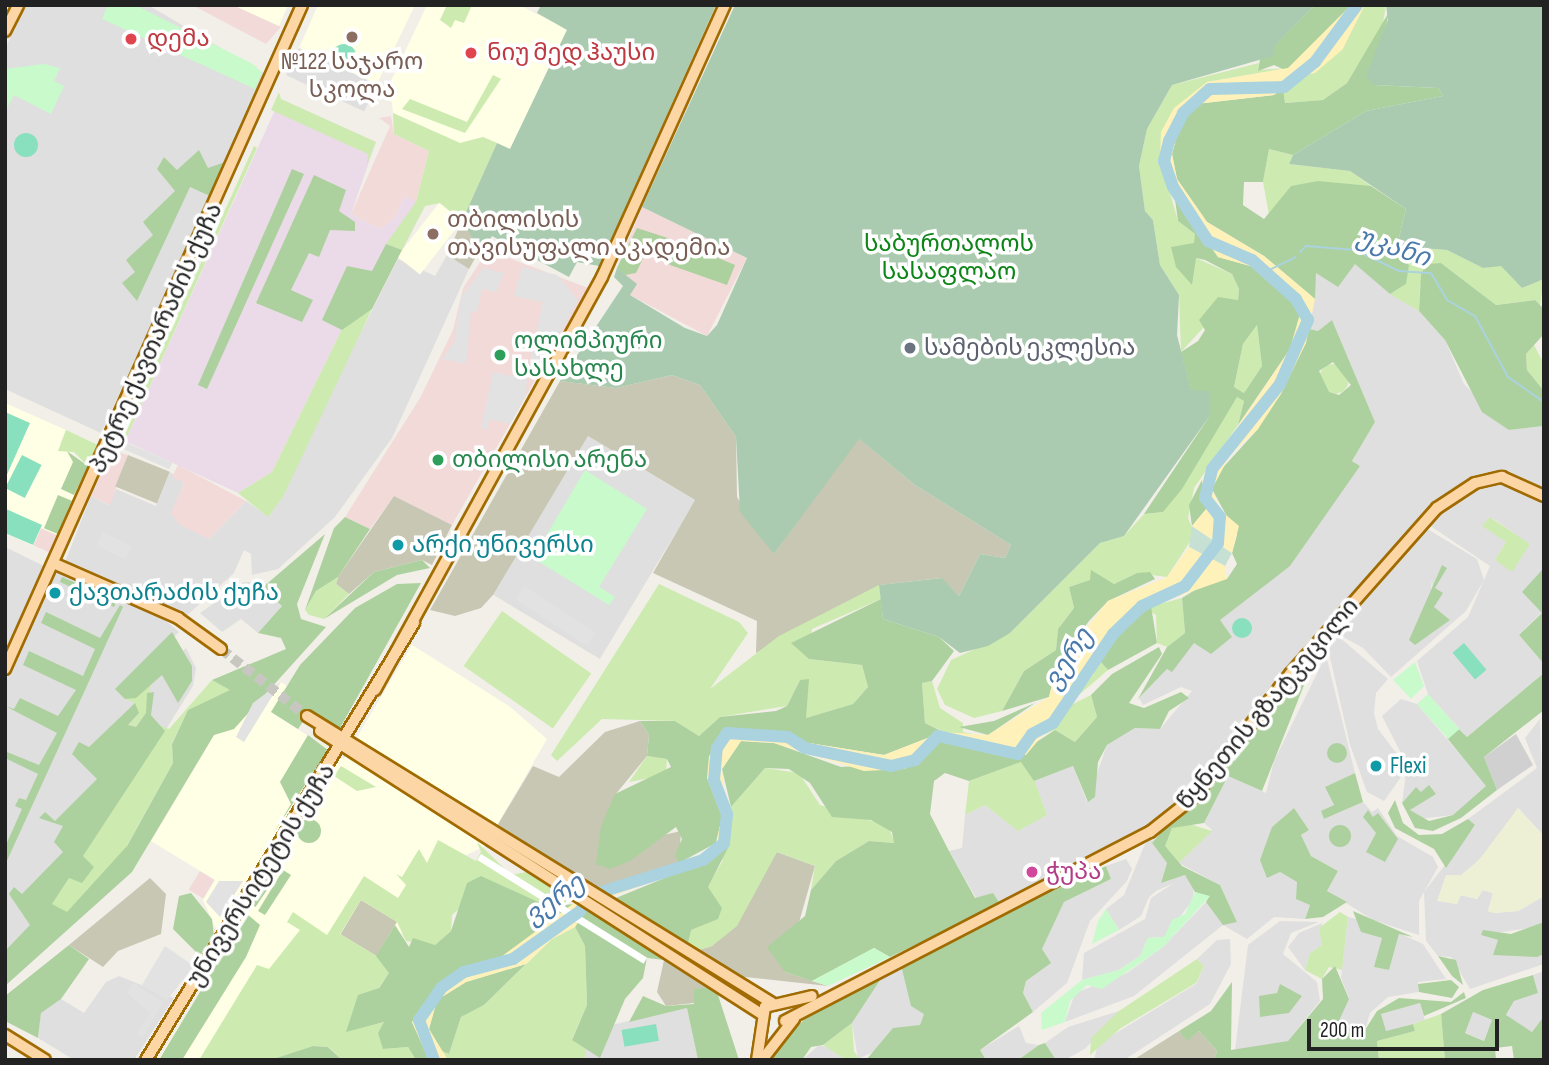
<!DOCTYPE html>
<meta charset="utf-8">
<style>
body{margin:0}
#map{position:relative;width:1549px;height:1065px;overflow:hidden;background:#f2efe9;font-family:"Sofia Sans Condensed","Noto Sans Georgian",sans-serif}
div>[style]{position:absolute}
.residential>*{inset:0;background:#e0dfdf;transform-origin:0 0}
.commercial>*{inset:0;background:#f2dad9;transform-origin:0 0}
.industrial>*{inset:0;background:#ebdbe8}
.education>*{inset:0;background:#ffffe5;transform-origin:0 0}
.religious>*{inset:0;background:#d0d0d0}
.construction>*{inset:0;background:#c7c7b4;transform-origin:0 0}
.farmland>*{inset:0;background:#eef0d5}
.grass>*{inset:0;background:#cdebb0;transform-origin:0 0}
.round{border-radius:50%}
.forest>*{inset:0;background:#add19e;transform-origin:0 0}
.wetland>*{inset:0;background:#c6e0d4}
.sand>*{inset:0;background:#fff1ba}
.cemetery>*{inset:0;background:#aacbaf}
.park>*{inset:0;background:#c8facc;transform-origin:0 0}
.pitch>*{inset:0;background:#88e0be;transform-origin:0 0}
.parking>*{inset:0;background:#e2e2e2;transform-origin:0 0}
.pier>*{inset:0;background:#fff;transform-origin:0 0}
.stream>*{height:2px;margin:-1px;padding:0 1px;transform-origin:1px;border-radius:1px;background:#aad3df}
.river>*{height:12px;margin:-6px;padding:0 6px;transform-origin:6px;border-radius:6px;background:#aad3df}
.major-tunnel>*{height:10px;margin-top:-5px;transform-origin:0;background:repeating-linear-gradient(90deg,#c8c6c1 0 10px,transparent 0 15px)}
.roads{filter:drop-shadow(2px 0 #a06b00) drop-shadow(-2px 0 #a06b00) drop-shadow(0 2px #a06b00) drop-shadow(0 -2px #a06b00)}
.major>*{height:10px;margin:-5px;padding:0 5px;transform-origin:5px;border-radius:5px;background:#fcd6a4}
.dots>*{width:19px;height:19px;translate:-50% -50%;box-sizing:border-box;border:4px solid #fff;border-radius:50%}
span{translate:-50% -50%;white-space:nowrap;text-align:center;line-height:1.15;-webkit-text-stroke:7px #fff;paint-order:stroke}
.health-label{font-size:24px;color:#be3a42}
.left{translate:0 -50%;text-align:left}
.education-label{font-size:24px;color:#785e54}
.park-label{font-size:24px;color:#0c8416}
.street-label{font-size:24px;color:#222}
.leisure-label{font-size:24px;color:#27864d}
.worship-label{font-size:24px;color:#5b616d}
.culture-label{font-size:24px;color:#0d838f}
.hotel-label{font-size:24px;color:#b23c85}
.water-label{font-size:26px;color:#4a7aab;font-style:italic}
.frame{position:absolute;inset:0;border:7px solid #222;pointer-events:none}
.scale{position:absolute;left:1307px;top:1019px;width:192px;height:32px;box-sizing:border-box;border:4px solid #222;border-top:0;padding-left:9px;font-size:21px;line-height:24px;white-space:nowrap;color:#222;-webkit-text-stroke:5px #fff;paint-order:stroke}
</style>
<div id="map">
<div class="residential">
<div style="clip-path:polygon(26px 5px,148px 5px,267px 75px,101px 433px,5px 389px,5px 49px)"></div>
<div style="left:299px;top:48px;width:86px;height:30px;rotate:25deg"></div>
<div style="clip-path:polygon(447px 255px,469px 269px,392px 438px,335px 517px,278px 569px,252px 575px,251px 554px,244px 550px,234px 573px,184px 618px,65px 562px,91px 496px,109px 505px,116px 489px,156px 506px,170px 472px,184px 483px,172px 513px,209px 539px,246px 501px,268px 516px,398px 259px,435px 276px)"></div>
<div style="clip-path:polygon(1355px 263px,1419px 311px,1445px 340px,1464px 384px,1509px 430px,1543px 426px,1544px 492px,1501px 472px,1450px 493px,1419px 519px,1272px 688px,1206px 780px,1148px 831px,1000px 904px,976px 898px,949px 851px,962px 848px,965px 815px,985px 805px,1018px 830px,1047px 815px,1034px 781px,1073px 766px,1087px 802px,1107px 745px,1135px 728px,1160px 729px,1192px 691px,1181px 687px,1143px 705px,1139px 698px,1167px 669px,1172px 671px,1194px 642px,1231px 637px,1219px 620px,1360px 466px,1352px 461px,1375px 422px,1332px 320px,1318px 331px,1309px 329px,1316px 272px)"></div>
<div style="left:588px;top:436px;width:125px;height:185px;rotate:31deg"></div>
<div style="clip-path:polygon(evenodd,1497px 481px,1516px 485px,1544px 503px,1542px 612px,1519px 635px,1544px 664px,1544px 673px,1467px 737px,1428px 694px,1417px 661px,1468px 617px,1490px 566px,1426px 523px,1477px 486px,1497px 481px,1490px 517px,1497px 521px,1529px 544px,1495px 560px,1506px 542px,1490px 517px)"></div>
<div style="clip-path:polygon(evenodd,1424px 527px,1477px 559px,1484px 580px,1466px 611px,1391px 677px,1363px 648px,1331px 630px,1424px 527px,1432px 580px,1434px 607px,1424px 636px,1410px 640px,1429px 607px,1432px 580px)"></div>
<div style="clip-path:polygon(5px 547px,44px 566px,5px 651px)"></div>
<div style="clip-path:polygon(57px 570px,153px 610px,179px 632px,138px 674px,146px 686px,186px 648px,196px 668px,193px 686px,165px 731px,151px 715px,107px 779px,39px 924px,5px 958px,5px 682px)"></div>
<div style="clip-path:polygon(244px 582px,267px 583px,263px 588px,282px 606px,258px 633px,241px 619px,222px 632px,200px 613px)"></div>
<div style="clip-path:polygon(1338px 636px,1388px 679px,1376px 693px,1374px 713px,1378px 729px,1400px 758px,1401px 777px,1384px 801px,1367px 792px,1350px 745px,1329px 653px,1330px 641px)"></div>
<div style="clip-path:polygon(1326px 655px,1355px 773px,1326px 787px,1334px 806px,1321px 811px,1324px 819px,1363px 802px,1372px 812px,1378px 808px,1397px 836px,1433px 857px,1438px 867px,1419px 901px,1419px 935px,1373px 920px,1327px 891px,1338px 871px,1311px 856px,1301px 835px,1309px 830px,1294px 808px,1272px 827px,1280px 872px,1297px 882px,1310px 905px,1305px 919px,1274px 917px,1247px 939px,1223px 925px,1134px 996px,1065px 1022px,1075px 993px,1127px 973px,1163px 947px,1206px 902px,1237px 922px,1220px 885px,1179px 863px,1212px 830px,1204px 823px,1228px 776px,1266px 793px,1274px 761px)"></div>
<div style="clip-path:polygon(1401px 699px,1417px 704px,1487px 786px,1453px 815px,1419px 819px,1410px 810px,1423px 797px,1416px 787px,1402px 803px,1407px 765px,1382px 716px)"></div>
<div style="clip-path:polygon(1540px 719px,1544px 836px,1518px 808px,1493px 846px,1437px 900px,1456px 904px,1460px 895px,1477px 899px,1482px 890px,1493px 893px,1488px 911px,1494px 913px,1518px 911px,1544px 896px,1544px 922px,1536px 927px,1481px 935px,1498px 940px,1494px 955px,1544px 954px,1544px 964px,1470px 989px,1451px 957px,1438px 956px,1426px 941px,1424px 892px,1475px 826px,1468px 819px,1537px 768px,1525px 738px)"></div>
<div style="clip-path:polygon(1157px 835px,1152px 843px,1167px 863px,1161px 883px,1185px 875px,1194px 881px,1193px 900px,1164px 937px,1148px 938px,1140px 956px,1119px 970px,1082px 980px,1084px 953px,1145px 919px,1151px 898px,1174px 883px,1156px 891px,1149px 897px,1141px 916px,1119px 930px,1106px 909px,1124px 895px,1145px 844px)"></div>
<div style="clip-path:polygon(1126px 859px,1132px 869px,1127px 881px,1090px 921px,1067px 983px,1033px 1012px,1023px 993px,1026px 981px,1064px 902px,1111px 879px,1106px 866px)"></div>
<div style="clip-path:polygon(1348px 917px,1361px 920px,1361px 932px,1382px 938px,1375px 967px,1389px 970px,1399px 933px,1423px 944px,1446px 979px,1418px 982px,1419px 992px,1388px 997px,1370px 1013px,1365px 1030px,1336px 1025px,1349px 998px,1341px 978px)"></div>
<div style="clip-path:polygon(1280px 921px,1319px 922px,1291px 933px,1283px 954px,1317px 982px,1320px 1001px,1288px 1041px,1235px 1050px,1248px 945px)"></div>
<div style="clip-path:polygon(1322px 923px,1323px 945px,1310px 953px,1305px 970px,1288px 947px,1299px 933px)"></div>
<div style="clip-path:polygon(1230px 939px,1231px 964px,1210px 1004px,1124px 1060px,1094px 1060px,1098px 1044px,1196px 984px,1204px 966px,1197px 959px,1217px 940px)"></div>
<div style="clip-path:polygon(900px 961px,925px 1013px,920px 1025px,884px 1039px,880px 1049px,858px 1059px,852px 1023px,888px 968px)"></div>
<div style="clip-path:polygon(1544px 971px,1544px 1016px,1532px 1032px,1506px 1016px,1514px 1001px,1538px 993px,1533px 975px)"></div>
<div style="clip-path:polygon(119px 976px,174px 998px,134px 1060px,74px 1060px,38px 1038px,41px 1012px,61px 999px,84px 1013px,106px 982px)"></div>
<div style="left:1420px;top:1003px;width:18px;height:41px;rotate:74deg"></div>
<div style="clip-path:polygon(687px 1008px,698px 1060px,524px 1060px,568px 1037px,600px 1057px,611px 1025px)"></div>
<div style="clip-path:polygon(1119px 1011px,1086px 1048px,1065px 1060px,1056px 1060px,1045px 1043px,1068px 1027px)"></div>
<div style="left:1473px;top:1012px;width:21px;height:22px;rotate:23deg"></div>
<div style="clip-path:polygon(1019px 1026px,1026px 1043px,1039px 1045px,1018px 1060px,986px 1060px,980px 1050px)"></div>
<div style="clip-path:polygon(819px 1045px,841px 1051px,846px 1060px,802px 1060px)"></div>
</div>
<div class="commercial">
<div style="clip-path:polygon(192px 5px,233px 5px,281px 27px,266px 44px)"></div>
<div style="clip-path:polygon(391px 116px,394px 134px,429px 151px,416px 202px,404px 196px,395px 218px,380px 229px,351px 214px,390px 126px,379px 118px)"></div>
<div style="clip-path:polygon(642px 207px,747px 258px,707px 336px,630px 295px,617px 268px)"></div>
<div style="clip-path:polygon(488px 250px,588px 288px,452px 525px,394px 496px,370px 529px,345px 517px,420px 398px,453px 330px,463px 288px)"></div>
<div style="clip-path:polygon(112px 450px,128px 455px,110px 505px,91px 496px)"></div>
<div style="clip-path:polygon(178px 465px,246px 501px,209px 539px,180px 525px,171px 513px,184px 483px,172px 477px)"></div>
<div style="left:41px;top:528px;width:17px;height:19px;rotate:24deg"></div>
<div style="left:200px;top:871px;width:17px;height:22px;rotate:31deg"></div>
</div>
<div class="industrial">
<div style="clip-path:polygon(280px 99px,376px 142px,351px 214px,380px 229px,395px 218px,404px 196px,425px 206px,372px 309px,345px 323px,272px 472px,238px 493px,125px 441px)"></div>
</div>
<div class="education">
<div style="clip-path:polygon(233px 5px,288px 5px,279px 26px)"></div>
<div style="clip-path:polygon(318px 5px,415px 5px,377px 84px,299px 48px)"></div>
<div style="clip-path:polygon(427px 5px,519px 5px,567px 29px,510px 149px,483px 137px,460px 143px,393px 113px,392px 102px,383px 98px)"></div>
<div style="left:439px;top:203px;width:29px;height:68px;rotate:38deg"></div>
<div style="clip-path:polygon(5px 403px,66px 430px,60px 444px,88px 466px,57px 535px,41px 528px,33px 546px,5px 533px)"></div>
<div style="clip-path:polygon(412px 645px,509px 706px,547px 739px,485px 846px,462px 857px,370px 973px,219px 1060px,158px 1060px,226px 951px,203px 900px,215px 880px,151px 841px,214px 735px,281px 682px,287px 686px,271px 712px,344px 759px)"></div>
</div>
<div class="religious">
<div style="clip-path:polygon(1516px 734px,1533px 765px,1497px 790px,1484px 757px)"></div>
</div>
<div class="construction">
<div style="clip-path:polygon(462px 221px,482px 246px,469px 269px,447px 255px)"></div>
<div style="clip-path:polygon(672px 375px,700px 385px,736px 437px,737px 497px,774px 554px,858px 438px,915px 485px,1011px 545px,1005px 558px,980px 554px,959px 596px,941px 578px,880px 585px,756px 653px,757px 621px,653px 573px,695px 500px,588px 436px,493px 595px,481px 608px,455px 616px,430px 610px,560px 381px,616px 388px)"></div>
<div style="left:128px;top:455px;width:45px;height:34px;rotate:22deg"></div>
<div style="clip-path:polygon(394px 496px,452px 525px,432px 565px,422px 560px,374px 572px,349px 594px,336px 584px,338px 577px)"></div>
<div style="clip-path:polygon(640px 721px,649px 735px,647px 756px,615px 795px,659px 836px,681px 831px,679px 863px,589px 892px,577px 904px,485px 846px,533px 766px,559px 777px,605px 732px)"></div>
<div style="clip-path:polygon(777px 852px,815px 866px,785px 972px,828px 986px,736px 976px,718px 995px,695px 989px,694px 1003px,666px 1006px,657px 992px,664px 960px,712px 946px)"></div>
<div style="clip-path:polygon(150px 878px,166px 894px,161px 934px,118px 951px,103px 967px,69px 945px)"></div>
<div style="left:361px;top:900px;width:42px;height:40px;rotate:31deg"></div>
<div style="clip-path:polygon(1179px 1031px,1187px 1040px,1199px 1031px,1217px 1051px,1214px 1060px,1133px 1060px)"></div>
</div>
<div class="farmland">
<div style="clip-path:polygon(1518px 808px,1544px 836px,1544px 896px,1518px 911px,1494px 913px,1488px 911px,1493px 893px,1483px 890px,1477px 899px,1461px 895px,1457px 904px,1437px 901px,1446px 875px,1461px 875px,1479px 860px)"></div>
</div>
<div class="grass">
<div style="clip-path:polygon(447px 5px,472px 5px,464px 23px,455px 20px,451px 28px,440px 20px)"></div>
<div style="clip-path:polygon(1365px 5px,1386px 5px,1383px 24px,1347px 83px,1323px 100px,1285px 103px,1283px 88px,1343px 49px)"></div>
<div style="clip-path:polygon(1259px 63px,1258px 70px,1288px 68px,1207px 82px,1160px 157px,1178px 221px,1195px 234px,1196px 258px,1232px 274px,1239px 289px,1238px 300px,1228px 301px,1181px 352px,1179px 295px,1160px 265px,1153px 220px,1145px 211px,1139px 166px,1147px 129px,1172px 85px)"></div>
<div style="clip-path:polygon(493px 75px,501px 79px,465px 133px,402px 109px,410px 99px,467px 122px)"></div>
<div style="clip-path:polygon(279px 92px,281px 99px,376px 142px,367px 164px,368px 154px,271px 110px)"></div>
<div style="clip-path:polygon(393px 113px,460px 143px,483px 137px,497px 143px,462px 221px,440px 203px,425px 206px,402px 250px,386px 244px,416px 202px,429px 151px,394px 134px)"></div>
<div style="clip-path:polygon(254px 146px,257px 148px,125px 441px,121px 439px)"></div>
<div style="clip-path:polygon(1269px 149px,1293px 155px,1289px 164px,1350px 171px,1371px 186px,1291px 186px,1269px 215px,1263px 182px)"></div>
<div style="clip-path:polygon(1397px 246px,1447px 250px,1483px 268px,1501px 265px,1522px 288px,1544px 279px,1540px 306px,1535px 300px,1496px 305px,1441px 263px,1420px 286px,1419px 311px,1390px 294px,1406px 284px)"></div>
<div style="clip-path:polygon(372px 309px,283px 497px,268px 517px,238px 493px,272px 472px,345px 323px)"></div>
<div style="clip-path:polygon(1257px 325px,1262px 366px,1244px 393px,1234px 387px,1243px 344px)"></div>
<div style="clip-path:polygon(1534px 345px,1544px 364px,1544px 391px,1527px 370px,1526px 354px)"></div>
<div class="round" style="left:1319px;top:364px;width:30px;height:30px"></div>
<div style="clip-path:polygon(1237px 397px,1244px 401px,1238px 425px,1194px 488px,1188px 518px,1195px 534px,1167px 577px,1137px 573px,1114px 584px,1091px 571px,1091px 580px,1069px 587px,1074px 608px,1058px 629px,1056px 650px,1024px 671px,1002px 711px,974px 718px,945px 705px,937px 689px,951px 660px,1010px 633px,1100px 543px,1124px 536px,1144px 514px,1163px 512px)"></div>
<div style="clip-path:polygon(66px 430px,98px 445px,88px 466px,74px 452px,58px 451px)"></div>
<div style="clip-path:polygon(1490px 517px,1530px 544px,1512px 572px,1495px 560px,1506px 542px,1482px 526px)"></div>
<div style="clip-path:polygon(338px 577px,336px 584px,349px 594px,324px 619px,309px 615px,305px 610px,316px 591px)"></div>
<div style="clip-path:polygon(659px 584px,739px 622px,748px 633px,710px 689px,779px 636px,879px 585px,881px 599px,812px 629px,809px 659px,862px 665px,868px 687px,853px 704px,806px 718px,800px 680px,787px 706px,720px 717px,699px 736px,675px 721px,602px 719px,557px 761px,551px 755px)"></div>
<div style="clip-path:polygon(1182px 598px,1185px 633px,1167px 647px,1157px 643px,1156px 615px,1145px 608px)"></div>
<div style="left:502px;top:611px;width:109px;height:67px;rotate:35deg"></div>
<div style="clip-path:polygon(1105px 646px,1100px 661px,1108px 670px,1073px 700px,1093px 675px)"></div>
<div style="clip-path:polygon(212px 680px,231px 690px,188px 710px,172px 743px,173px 763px,120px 858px,68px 913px,39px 924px,68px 851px,140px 738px,154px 723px,169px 729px)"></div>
<div style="clip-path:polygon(932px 681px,940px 708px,963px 723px,963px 732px,978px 735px,946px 733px,925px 723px,922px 683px)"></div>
<div style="clip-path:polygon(151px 682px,146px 713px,135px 727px,128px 726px,137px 716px,135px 703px,125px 699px)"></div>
<div style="clip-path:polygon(1091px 695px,1097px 717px,1075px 742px,1055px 730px,1043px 735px,1069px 706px)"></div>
<div style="clip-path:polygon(647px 756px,667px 759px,666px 775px,629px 782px)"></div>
<div style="clip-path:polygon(1021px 762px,1030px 768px,1047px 815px,1018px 831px,985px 805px,965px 815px,969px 781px)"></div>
<div style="clip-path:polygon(341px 766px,376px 787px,357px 791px,334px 776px)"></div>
<div style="clip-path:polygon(765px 768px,799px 773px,820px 805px,888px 826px,895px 843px,869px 841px,836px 861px,811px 890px,815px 866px,777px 852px,737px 926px,712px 946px,664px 960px,691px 930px,718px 918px,707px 887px,722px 862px,731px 807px)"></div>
<div style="clip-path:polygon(1183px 822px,1212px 831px,1179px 863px,1164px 846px,1172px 828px)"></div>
<div style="clip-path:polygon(438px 840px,476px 861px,481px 852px,477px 842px,511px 875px,526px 872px,572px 900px,547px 907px,488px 882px,452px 915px,451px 931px,435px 945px,406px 941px,397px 922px,361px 900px,340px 934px,380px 958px,390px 972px,347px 1031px,385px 1022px,383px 1049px,408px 1047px,416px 1060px,342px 1060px,329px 1047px,313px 1046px,270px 1060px,199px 1060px,257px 965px,269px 969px,300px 930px,287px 922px,293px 912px,327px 935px,364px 876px,398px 898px,406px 885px,396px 874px,402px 877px,419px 849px,427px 863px)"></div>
<div style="clip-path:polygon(1340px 912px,1348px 917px,1342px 970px,1329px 967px,1322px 979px,1305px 970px,1310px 953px,1322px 945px,1319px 928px)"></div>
<div style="clip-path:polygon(575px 927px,585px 946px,587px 1005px,572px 1039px,586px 1049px,584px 1060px,448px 1060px,441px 1051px,449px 1054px,461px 1017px,484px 1005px,552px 939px)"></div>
<div style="clip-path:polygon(1197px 959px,1204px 966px,1196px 983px,1121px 1028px,1090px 1055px,1091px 1038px,1119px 1011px)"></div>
<div style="clip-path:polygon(1441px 1014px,1445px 1060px,1379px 1060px,1377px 1041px,1415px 1031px,1413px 1024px)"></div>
<div style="clip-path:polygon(852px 1023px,854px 1051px,860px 1060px,846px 1060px,823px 1045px)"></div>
</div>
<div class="forest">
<div style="clip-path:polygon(1315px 5px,1365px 5px,1343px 49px,1300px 77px,1274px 65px,1258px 71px,1260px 59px)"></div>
<div style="clip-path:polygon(1389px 12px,1374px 85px,1438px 88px,1443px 96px,1366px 111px,1293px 155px,1269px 149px,1263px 182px,1244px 182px,1243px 205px,1264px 219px,1291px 186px,1318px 181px,1371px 186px,1406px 209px,1397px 246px,1398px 257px,1409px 265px,1406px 284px,1390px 294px,1355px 264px,1338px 287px,1316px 273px,1315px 299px,1264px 256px,1207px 222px,1177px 179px,1172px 154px,1180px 124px,1196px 104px,1274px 95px,1283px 88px,1285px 103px,1323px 100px,1347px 83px)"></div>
<div style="clip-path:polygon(199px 150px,208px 168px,228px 161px,210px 196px,190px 187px,137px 301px,122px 283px,135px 272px,126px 260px,153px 235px,143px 222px,175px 191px,157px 169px,164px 157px,177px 170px)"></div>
<div style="clip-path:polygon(292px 169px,304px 174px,207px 389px,198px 385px)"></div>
<div style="clip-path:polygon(314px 175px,346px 190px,339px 211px,355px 222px,355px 231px,330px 230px,319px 257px,309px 253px,291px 290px,313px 300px,302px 322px,256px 303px)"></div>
<div style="clip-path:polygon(evenodd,1174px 192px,1218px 257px,1261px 269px,1302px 310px,1290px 349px,1238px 425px,1244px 401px,1237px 397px,1182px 489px,1163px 512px,1144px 514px,1209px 417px,1191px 391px,1181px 352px,1198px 341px,1205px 330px,1199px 320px,1218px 297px,1238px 300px,1239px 289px,1232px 274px,1205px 260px,1196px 258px,1192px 285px,1176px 267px,1171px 247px,1194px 243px,1195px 234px,1178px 221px,1174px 192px,1257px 325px,1262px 366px,1244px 393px,1234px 387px,1243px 344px,1257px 325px)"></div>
<div style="clip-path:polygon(637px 228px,671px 239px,648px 248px,636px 273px,625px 275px,617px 268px)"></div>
<div style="clip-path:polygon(678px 241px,735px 265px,727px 285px,670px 265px,660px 250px)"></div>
<div style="clip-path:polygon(386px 244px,402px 250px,372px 309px,342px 330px,322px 320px,347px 266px,372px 271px)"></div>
<div style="clip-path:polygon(1441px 263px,1496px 305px,1535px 300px,1544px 309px,1544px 334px,1526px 354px,1527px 370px,1544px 391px,1544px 445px,1543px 426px,1509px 430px,1482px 412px,1445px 340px,1419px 311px,1421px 274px,1427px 264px)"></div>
<div style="clip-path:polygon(evenodd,1332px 320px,1375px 422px,1352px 461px,1360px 466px,1290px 566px,1220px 620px,1232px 637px,1211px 654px,1194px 643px,1172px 672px,1167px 669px,1138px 699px,1167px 647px,1185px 633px,1182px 598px,1216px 577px,1227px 579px,1237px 564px,1232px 553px,1237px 535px,1212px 489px,1218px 473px,1258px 429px,1309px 329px,1318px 331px,1332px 320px,1333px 362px,1351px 385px,1339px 395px,1329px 392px,1319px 371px,1333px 362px)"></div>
<div style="clip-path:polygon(67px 451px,88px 466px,74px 495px,61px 489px,73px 462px)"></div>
<div style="clip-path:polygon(1202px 480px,1207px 508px,1192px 526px,1189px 505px)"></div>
<div style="left:58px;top:495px;width:15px;height:36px;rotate:23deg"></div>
<div style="clip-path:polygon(345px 517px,370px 529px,338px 577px,316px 591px,305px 610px,334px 528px)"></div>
<div style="clip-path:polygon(325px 534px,297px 604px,301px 619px,326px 627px,234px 729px,214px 735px,132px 872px,5px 986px,5px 951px,30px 925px,9px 894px,14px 887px,22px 894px,63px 852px,54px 842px,63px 826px,39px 818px,45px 812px,55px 821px,97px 779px,72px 754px,79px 742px,89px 747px,135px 703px,139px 713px,128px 725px,136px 727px,146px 713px,147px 693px,154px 692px,151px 715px,165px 731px,83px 856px,94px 867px,82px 883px,69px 878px,52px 904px,67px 912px,127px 846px,173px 763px,172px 744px,188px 710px,230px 690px,212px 680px,286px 649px,281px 638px,258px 633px,282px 606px,262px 588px)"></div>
<div style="clip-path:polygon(422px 560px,430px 568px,397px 575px,324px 619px,374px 572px)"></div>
<div style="clip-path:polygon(1442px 565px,1447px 568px,1435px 588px,1443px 593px,1434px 607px,1450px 620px,1415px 645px,1409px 640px)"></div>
<div style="clip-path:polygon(1091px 570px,1114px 584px,1137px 573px,1150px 572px,1155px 579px,1108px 601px,1089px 621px,1057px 665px,1049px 697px,1002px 711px,1024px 671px,1056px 650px,1058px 629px,1074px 608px,1069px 587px,1090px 580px)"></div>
<div style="clip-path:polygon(1542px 570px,1544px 572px,1544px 664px,1519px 635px,1542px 613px,1522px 592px)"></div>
<div style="clip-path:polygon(62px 577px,117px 601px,114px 607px,60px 582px)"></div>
<div style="clip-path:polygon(421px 583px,340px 728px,311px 710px,298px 729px,271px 712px,300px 665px,355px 608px,397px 584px)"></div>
<div style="clip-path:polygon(881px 599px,883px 619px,939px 637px,954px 651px,932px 681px,922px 683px,925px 723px,943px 732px,884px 755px,728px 730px,712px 747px,722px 817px,716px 843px,679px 863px,675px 855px,682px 839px,676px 827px,630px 861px,610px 869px,596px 864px,601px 826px,615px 794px,671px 767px,667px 759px,647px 756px,649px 735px,640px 721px,675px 721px,699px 736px,720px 717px,776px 711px,787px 706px,800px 680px,809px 679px,806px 718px,853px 704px,868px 687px,862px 665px,809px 659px,791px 643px)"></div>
<div style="clip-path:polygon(120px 605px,123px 607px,5px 865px,5px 847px,22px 809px,15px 806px,19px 798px,26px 800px,38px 774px,5px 758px,5px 743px,7px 752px,39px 765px,57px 733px,5px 706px,14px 709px,20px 698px,58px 716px,76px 690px,23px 665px,29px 651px,83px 676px,95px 649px,41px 623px,46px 612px,100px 638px)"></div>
<div style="clip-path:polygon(1151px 606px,1157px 643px,1108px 670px,1100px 661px,1105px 646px)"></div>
<div style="clip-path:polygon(172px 632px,192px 666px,192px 681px,178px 703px,162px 675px,136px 698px,125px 699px,115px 689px)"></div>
<div style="clip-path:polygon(1159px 647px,1162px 654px,1129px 703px,1144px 708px,1181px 692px,1189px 698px,1169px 711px,1160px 729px,1135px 728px,1107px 745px,1098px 762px,1095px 797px,1088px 802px,1073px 766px,1034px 781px,1021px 762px,969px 781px,945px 773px,934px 781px,930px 814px,949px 851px,975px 898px,993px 893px,1000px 904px,890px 957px,874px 948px,812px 981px,785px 972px,767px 947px,805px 916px,811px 890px,836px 861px,869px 841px,894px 843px,892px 832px,871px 820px,832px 817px,810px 783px,789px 769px,765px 768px,731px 807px,722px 769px,741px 741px,774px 743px,841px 767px,915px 762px,940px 740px,1032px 745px,1055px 730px,1075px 742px,1097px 717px,1091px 695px,1112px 674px)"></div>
<div style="clip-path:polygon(1318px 650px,1262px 791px,1228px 776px,1204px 823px,1172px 828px,1165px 846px,1182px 866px,1220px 885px,1237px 922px,1223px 925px,1206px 902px,1209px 897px,1195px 892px,1185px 875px,1161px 883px,1167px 863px,1152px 843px)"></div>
<div style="clip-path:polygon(1544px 673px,1544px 710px,1484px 757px,1497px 790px,1461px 818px,1433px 831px,1415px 828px,1402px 803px,1416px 787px,1421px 792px,1429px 785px,1436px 794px,1410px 810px,1429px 821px,1453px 815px,1486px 786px,1447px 738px,1459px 729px,1467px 737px)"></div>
<div style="clip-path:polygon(1035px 703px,988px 735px,959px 727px,994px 721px)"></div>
<div style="clip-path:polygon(308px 735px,328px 750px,273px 834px,291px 804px,280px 782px)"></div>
<div class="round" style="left:1327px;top:743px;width:20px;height:20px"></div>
<div style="clip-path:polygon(1355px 773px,1363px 802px,1324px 819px,1321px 811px,1334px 805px,1325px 787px)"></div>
<div style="clip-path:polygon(1395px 800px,1403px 823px,1419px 835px,1442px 834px,1468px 819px,1475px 825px,1446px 868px,1434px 849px,1395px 828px,1388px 813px)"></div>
<div style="clip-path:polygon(1294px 808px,1309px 830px,1301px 835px,1311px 856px,1338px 871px,1327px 891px,1347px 902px,1323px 917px,1305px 919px,1310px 905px,1296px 899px,1297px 882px,1280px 872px,1267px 878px,1260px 860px,1272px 827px)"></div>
<div style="clip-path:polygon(1368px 810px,1373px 817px,1378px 813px,1398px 839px,1385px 862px,1366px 852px,1376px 833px,1363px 817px)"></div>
<div class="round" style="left:297px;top:819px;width:24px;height:24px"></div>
<div class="round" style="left:1329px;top:825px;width:22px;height:22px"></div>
<div style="clip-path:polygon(730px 844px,708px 887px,722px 908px,718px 919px,691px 930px,688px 943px,676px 943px,664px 960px,647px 958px,643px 978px,625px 999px,600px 1058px,572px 1040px,587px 1005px,585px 946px,575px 927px,584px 911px,709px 860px)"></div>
<div style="left:276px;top:864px;width:7px;height:47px;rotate:34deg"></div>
<div style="clip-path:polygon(1106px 866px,1111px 879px,1064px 902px,1042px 949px,1051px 963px,1026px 981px,1023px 993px,1033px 1012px,980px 1050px,986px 1060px,866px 1060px,893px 1028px,920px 1025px,924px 1014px,911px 1006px,900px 961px)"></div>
<div style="clip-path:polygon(283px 870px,291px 875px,265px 915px,258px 911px)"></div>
<div style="clip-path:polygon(481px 876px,547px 906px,577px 904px,501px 957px,466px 968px,441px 985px,412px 1022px,429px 1060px,416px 1060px,408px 1047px,383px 1049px,378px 1033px,384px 1022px,346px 1032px,358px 995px,379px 988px,389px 973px,376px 956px,395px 925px,409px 947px,413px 938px,435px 945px,451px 931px,467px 883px)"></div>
<div style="clip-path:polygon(191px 893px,212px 919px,214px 936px,200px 956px,173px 929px,179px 896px)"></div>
<div style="clip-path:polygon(1353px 911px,1413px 937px,1399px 934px,1389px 970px,1374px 967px,1382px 938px,1361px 932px)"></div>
<div style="clip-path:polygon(247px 914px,260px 925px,246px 957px,182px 1060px,159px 1060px)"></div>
<div style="clip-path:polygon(1544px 922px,1544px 954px,1537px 957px,1493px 955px,1498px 940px,1481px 935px,1483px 930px,1511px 934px)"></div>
<div style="clip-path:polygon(69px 945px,89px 959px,61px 999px,41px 1013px,38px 1038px,5px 1021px,5px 996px)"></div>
<div style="clip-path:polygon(1438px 956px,1456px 960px,1463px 985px,1452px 976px)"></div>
<div style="clip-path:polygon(526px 964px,484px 1005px,461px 1017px,449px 1054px,441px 1051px,429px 1029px,437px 1000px,466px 982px)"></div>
<div style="clip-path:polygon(1335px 966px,1349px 999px,1337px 1025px,1365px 1030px,1377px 1011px,1399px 998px,1451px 1002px,1464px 992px,1466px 998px,1424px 1016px,1420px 1003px,1381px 1014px,1386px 1031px,1413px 1024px,1415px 1031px,1377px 1041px,1379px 1060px,1214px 1060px,1217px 1051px,1199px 1031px,1187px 1041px,1179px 1031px,1211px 1011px,1232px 982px,1231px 1050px,1288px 1041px,1323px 999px,1322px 979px)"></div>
<div style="clip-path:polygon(888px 968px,852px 1023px,823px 1045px,811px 1047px,802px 1060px,766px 1060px,817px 1006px)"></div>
<div style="clip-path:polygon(evenodd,1533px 975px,1538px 993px,1514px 1001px,1506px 1015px,1532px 1032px,1544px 1016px,1544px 1060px,1514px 1060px,1512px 1046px,1495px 1048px,1496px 1060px,1445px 1060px,1441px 1014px,1483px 990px,1533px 975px,1473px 1012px,1492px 1020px,1484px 1041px,1465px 1033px,1473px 1012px)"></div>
<div style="clip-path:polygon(1451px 980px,1459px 987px,1452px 998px,1419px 992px,1418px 984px)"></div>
<div style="clip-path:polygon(1280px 984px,1302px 996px,1289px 1013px,1260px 1017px,1259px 996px,1277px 993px)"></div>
<div style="clip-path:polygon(707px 988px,718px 995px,739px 1060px,698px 1060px,687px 1008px,629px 1022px,643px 996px,666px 1006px,694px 1004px,694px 989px)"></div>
<div style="clip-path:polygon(1045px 1043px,1056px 1060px,1018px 1060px,1039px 1045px)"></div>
<div style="clip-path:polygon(313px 1046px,328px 1047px,342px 1060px,270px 1060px)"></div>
</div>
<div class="wetland">
<div style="clip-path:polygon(1192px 526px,1232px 553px,1225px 566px,1189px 547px)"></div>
</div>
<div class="sand">
<div style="clip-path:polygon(1351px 5px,1365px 5px,1343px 49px,1315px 73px,1292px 77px,1274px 95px,1196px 104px,1180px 124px,1172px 154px,1177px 179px,1207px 222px,1264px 256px,1315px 299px,1306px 343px,1281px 394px,1258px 429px,1230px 455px,1212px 489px,1220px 510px,1239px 526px,1232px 553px,1192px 526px,1207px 508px,1202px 480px,1290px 349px,1301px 310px,1261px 269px,1218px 257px,1174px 192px,1160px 157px,1161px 132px,1174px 108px,1207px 82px,1288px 68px)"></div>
<div style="clip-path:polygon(1189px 547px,1225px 566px,1227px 579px,1145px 608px,1105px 646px,1093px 675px,1026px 755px,996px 755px,940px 740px,905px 769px,864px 771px,774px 743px,741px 741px,722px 769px,730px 844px,709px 860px,590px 905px,575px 927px,552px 939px,526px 964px,466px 982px,437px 1000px,429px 1029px,448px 1060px,429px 1060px,412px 1022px,441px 985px,466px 968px,501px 957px,589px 892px,640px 881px,702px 856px,716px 843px,722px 817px,707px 778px,709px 756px,728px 730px,884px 755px,943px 732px,988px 735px,1049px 697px,1057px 665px,1108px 601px,1167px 577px)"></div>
</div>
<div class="cemetery">
<div style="clip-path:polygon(541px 5px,716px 5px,599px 266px,577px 262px,569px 277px,492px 236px,482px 253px,462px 221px,497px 143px,510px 149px,567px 30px,537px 13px)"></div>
<div style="clip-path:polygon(735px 5px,1315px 5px,1275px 45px,1273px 56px,1172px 85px,1147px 129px,1139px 166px,1145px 211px,1153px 220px,1160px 265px,1179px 295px,1177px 335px,1191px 390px,1209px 391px,1209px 417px,1124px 536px,1100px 543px,1010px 633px,988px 646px,960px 653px,939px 637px,883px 619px,879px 585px,942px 578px,959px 596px,980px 554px,1005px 558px,1011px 545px,915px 485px,859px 439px,774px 554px,740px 512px,736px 437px,700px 385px,672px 375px,616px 388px,560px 381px,623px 286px,614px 277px,617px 268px,637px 284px,630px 295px,685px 328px,707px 336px,717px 325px,747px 258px,642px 207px)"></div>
<div style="clip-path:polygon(1386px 5px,1544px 5px,1544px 279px,1522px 288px,1501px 266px,1483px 268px,1447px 250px,1397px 246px,1406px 209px,1350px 171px,1289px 164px,1293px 155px,1366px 111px,1443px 96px,1438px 88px,1374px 85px,1366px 76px,1388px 20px)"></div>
</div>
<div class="park">
<div style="clip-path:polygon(108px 5px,135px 5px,253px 64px,262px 72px,255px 89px,102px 19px)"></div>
<div style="clip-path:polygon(44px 64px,60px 68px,54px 81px,64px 86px,51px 114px,14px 95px,5px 112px,5px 69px)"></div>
<div style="clip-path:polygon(585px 470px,647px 509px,599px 587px,615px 597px,609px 605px,533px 558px)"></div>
<div style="clip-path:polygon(1415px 662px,1424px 686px,1411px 699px,1393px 680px)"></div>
<div style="left:1428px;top:694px;width:47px;height:15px;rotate:48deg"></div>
<div style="clip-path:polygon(1195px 892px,1210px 896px,1163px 947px,1102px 989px,1087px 985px,1070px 1001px,1065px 1022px,1042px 1030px,1041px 1013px,1082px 980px,1119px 970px,1140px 956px,1148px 938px,1164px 937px,1172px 920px,1185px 914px)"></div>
<div style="clip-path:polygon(1106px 909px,1119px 930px,1092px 944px,1098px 921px)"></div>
<div style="clip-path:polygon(874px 948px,890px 957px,828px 986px,812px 981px)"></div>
</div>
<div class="pitch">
<div class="round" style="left:332px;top:44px;width:24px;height:24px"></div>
<div class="round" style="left:14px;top:133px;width:24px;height:24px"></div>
<div style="clip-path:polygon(5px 412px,30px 423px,5px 479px)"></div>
<div style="left:22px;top:455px;width:22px;height:37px;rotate:27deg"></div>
<div style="clip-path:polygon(6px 509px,42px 525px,33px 545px,5px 533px)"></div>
<div class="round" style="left:1232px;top:618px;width:20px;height:20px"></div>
<div style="left:1464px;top:643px;width:35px;height:15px;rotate:50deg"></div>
<div style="left:656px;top:1024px;width:17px;height:35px;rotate:80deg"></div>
</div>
<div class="parking">
<div style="clip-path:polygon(522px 267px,557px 275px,578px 300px,538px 374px,528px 373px,543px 302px,514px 296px)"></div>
<div style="clip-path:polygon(483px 268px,504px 273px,496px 292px,482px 289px,477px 312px,471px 311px,466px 364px,442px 359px,454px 343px,461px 297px)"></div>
<div style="clip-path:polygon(493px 372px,527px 379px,526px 395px,510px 424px,489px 419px,487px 430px,481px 428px)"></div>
<div style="left:121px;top:440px;width:56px;height:7px;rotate:24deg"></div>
<div style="left:103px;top:532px;width:32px;height:15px;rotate:26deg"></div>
<div style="left:524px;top:586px;width:85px;height:16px;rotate:33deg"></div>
<div style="clip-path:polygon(281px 682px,244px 742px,236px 737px,253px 703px)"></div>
<div style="clip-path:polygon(219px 881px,243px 881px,220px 917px,206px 902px)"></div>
<div style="clip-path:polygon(165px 946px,194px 966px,167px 1000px,142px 985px)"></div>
<div style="clip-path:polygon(133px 983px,163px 1002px,142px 1038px,137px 1034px,150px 1013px,127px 993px)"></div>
</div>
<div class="pier">
<div style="left:481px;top:854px;width:196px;height:7px;rotate:32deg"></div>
</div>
<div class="stream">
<div style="left:1300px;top:252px;width:8px;rotate:-45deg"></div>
<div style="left:1306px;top:246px;width:49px;rotate:4.7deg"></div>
<div style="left:1355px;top:250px;width:49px;rotate:25.5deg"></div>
<div style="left:1399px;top:271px;width:32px;rotate:4deg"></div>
<div style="left:1431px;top:273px;width:31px;rotate:59deg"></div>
<div style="left:1447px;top:300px;width:32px;rotate:30deg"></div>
<div style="left:1475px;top:316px;width:69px;rotate:61.6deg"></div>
<div style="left:1508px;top:377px;width:44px;rotate:34.8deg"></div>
<div style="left:1265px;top:272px;width:34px;rotate:-26deg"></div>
</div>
<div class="river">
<div style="left:434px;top:1060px;width:43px;rotate:-110.6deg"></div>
<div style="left:419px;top:1020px;width:39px;rotate:-55deg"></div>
<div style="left:441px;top:988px;width:28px;rotate:-35deg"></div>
<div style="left:464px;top:972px;width:51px;rotate:-14.9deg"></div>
<div style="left:513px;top:959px;width:82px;rotate:-35.6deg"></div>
<div style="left:580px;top:911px;width:20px;rotate:-53deg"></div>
<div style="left:592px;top:895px;width:116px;rotate:-17.5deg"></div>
<div style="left:703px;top:860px;width:27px;rotate:-39deg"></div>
<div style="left:724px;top:843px;width:29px;rotate:-84deg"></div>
<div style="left:727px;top:814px;width:36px;rotate:-111deg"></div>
<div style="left:714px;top:780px;width:32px;rotate:-85deg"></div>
<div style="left:717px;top:748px;width:18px;rotate:-56deg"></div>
<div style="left:727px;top:733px;width:61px;rotate:3.8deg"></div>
<div style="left:788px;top:737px;width:20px;rotate:33deg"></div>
<div style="left:805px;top:748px;width:88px;rotate:11.8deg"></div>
<div style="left:891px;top:766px;width:25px;rotate:-14deg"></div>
<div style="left:915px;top:760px;width:33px;rotate:-46deg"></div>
<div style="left:938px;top:736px;width:82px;rotate:12.7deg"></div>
<div style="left:1018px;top:754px;width:24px;rotate:-55deg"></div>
<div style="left:1032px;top:734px;width:24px;rotate:-28deg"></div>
<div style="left:1053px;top:723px;width:107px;rotate:-56deg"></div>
<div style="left:1113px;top:634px;width:40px;rotate:-44deg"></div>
<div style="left:1142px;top:606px;width:47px;rotate:-24.9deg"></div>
<div style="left:1185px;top:586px;width:54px;rotate:-52.5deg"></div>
<div style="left:1218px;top:543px;width:26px;rotate:-86deg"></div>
<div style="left:1220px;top:517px;width:24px;rotate:-128deg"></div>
<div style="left:1205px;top:498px;width:30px;rotate:-76deg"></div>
<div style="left:1212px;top:469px;width:109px;rotate:-51.3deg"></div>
<div style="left:1280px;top:384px;width:70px;rotate:-66.4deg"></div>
<div style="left:1308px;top:320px;width:24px;rotate:-120deg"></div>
<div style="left:1296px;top:299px;width:59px;rotate:-138.4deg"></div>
<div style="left:1252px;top:260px;width:48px;rotate:-156.6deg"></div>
<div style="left:1208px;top:241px;width:64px;rotate:-122.9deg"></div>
<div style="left:1173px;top:187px;width:28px;rotate:-109deg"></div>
<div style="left:1164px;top:161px;width:21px;rotate:-76deg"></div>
<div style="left:1169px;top:141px;width:31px;rotate:-63deg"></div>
<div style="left:1183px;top:113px;width:36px;rotate:-42deg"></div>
<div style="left:1210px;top:89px;width:74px;rotate:-1.5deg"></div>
<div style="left:1284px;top:87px;width:40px;rotate:-39deg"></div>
<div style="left:1315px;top:62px;width:71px;rotate:-53.6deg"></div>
</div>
<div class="major-tunnel">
<div style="left:221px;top:649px;width:109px;rotate:37.9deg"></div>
</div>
<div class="roads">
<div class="major">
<div style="left:5px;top:31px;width:29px;rotate:-63deg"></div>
<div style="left:53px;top:563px;width:137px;rotate:23.7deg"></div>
<div style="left:178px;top:618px;width:53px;rotate:35.8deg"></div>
<div style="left:5px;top:669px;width:727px;rotate:-65.9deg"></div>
<div style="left:375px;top:690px;width:471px;rotate:-61.2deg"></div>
<div style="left:602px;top:277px;width:299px;rotate:-65.7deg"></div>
<div style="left:307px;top:716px;width:546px;rotate:31.68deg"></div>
<div style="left:320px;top:731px;width:526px;rotate:32.66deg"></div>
<div style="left:785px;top:1021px;width:411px;rotate:-27.4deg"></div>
<div style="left:1150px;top:832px;width:56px;rotate:-38.5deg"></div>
<div style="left:1194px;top:797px;width:156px;rotate:-52deg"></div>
<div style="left:1290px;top:674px;width:222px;rotate:-48.5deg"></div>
<div style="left:1437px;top:508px;width:45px;rotate:-33.3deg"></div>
<div style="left:1475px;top:483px;width:28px;rotate:-13deg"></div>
<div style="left:1502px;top:477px;width:46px;rotate:24.3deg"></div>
<div style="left:5px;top:1035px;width:47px;rotate:32deg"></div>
<div style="left:146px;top:1060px;width:513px;rotate:-58.48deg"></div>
<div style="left:757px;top:1060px;width:54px;rotate:-81.4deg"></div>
<div style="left:765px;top:1007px;width:48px;rotate:-13.2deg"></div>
<div style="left:762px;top:1060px;width:52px;rotate:-52deg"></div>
</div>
</div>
<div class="dots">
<div style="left:352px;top:37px;background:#8d6e63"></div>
<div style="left:131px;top:39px;background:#e0444e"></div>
<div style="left:471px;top:53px;background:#e0444e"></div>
<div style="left:433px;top:234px;background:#8d6e63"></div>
<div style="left:910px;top:348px;background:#6b7280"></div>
<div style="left:500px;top:355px;background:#2e9e5b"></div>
<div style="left:438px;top:460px;background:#2e9e5b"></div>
<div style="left:398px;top:545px;background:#0f9aa8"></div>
<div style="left:55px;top:593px;background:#0f9aa8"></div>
<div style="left:1376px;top:766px;background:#0f9aa8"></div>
<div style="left:1032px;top:872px;background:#d1479c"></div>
</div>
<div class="health-label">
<span class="left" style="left:147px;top:39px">დემა</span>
<span class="left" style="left:487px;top:53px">ნიუ მედ ჰაუსი</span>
</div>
<div class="education-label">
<span style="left:352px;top:76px">№122 საჯარო<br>სკოლა</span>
<span class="left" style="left:447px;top:234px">თბილისის<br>თავისუფალი აკადემია</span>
</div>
<div class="park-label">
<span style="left:949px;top:258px">საბურთალოს<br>სასაფლაო</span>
</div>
<div class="street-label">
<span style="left:156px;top:338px;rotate:-66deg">პეტრე ქავთარაძის ქუჩა</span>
<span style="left:1268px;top:704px;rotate:-50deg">წყნეთის გზატკეცილი</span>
<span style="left:261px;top:875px;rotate:-58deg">უნივერსიტეტის ქუჩა</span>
</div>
<div class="leisure-label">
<span class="left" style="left:514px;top:355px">ოლიმპიური<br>სასახლე</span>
<span class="left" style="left:452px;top:460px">თბილისი არენა</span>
</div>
<div class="worship-label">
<span class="left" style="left:924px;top:348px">სამების ეკლესია</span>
</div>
<div class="culture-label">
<span class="left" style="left:412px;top:545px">არქი უნივერსი</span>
<span class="left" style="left:69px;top:593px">ქავთარაძის ქუჩა</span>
<span class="left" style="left:1390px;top:766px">Flexi</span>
</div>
<div class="hotel-label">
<span class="left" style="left:1046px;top:872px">ჭუპა</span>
</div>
<div class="water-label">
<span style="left:1393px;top:248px;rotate:18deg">უკანი</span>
<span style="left:1069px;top:659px;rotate:-57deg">ვერე</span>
<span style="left:555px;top:900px;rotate:-36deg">ვერე</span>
</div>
<div class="frame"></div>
<div class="scale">200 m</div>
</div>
